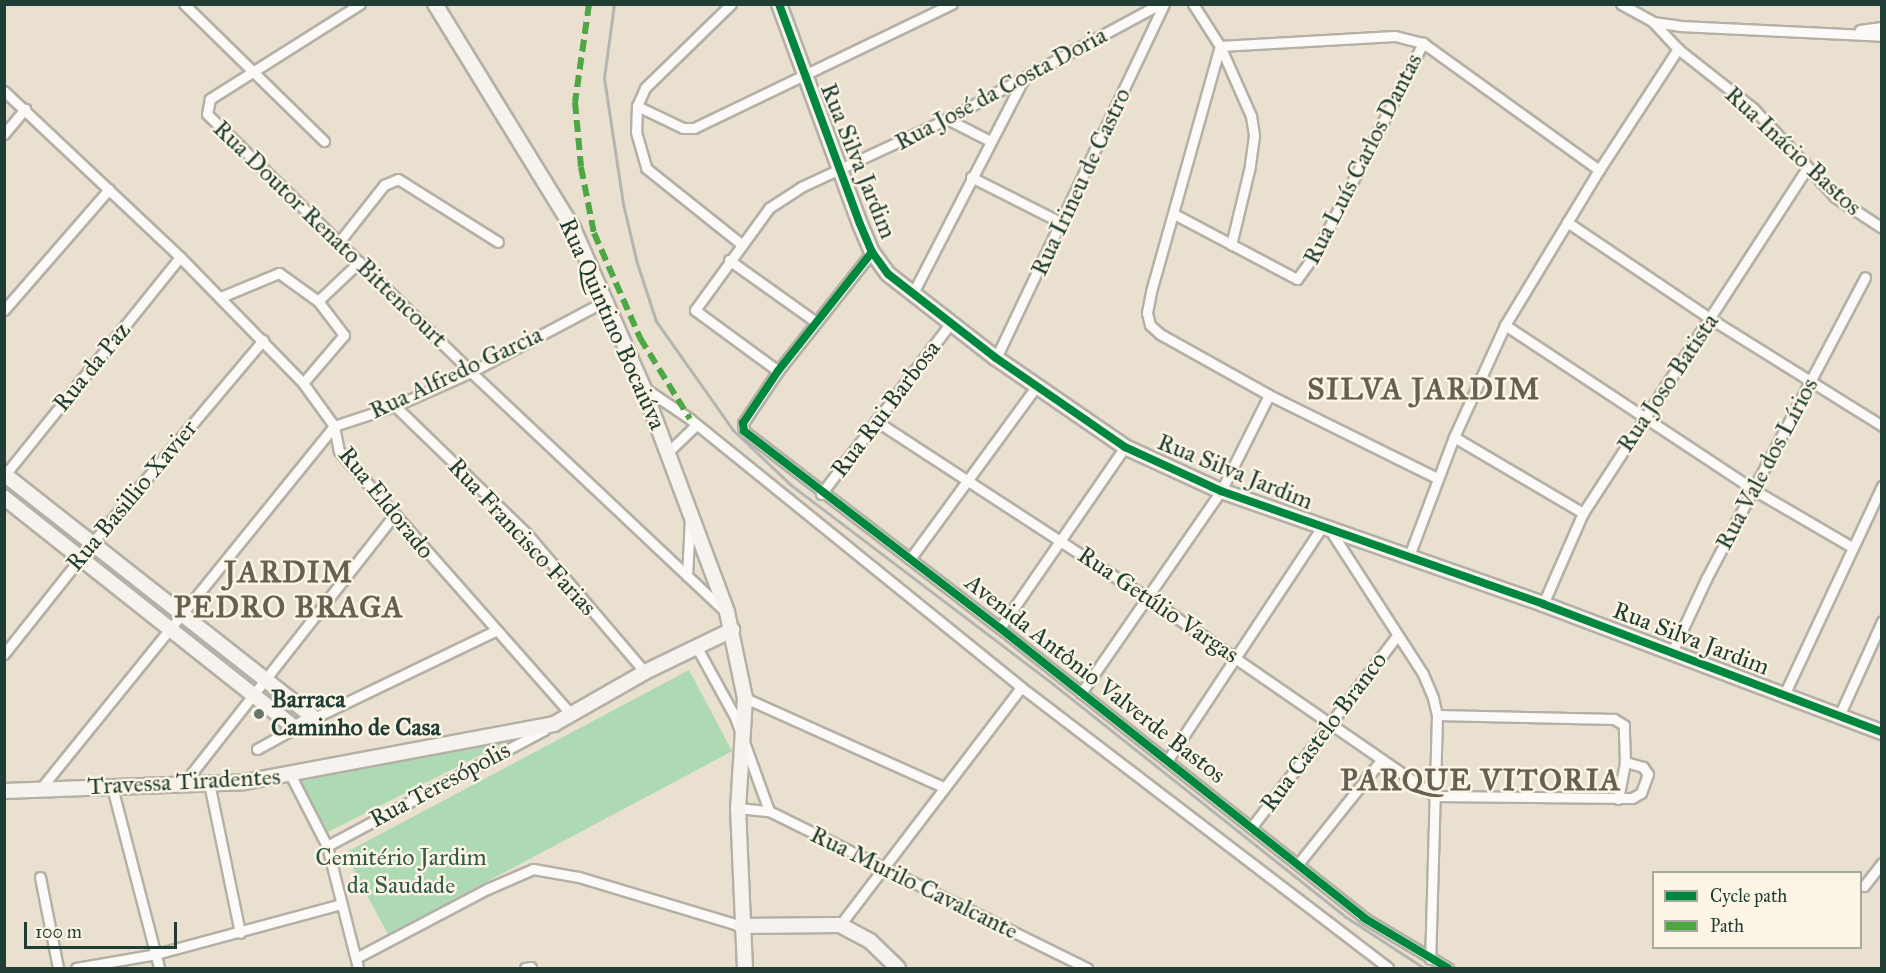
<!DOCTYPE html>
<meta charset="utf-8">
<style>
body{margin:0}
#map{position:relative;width:1886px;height:973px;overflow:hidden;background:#eae0d0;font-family:"IM FELL Great Primer",serif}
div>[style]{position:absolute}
.green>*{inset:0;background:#aedab3;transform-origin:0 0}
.roads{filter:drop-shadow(2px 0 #b4b0a6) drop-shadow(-2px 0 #b4b0a6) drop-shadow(0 2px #b4b0a6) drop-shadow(0 -2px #b4b0a6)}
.street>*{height:9px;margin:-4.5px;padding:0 4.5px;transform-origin:4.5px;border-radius:4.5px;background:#fcfaf8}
.secondary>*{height:14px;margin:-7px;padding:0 7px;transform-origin:7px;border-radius:7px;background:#f6f2ed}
.rail>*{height:3px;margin:-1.5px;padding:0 1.5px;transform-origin:1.5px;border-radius:1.5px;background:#b3b5b1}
.quiet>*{height:6px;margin-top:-3px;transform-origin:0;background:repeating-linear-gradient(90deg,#4fa644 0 12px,transparent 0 18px)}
.cycleway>*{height:8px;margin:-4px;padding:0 4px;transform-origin:4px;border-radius:4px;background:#00873e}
.dots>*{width:16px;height:16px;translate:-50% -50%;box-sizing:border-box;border:3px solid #fcf5e5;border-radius:50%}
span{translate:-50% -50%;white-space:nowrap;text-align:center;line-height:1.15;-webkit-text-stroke:5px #fcf5e5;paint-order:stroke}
.street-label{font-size:24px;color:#1f3d34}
.poi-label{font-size:24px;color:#1f3d34;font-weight:700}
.left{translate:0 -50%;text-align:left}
.park-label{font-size:24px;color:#325b49}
.district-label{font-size:30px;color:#665f53;font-weight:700;letter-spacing:1.5px}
.frame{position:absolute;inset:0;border:6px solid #1f3d34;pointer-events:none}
.legend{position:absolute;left:1652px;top:871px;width:210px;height:78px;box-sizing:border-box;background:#fcf5e5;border:2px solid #a4ab9e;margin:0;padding:8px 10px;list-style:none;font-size:18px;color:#1f3d34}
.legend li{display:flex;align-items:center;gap:12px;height:30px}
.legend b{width:30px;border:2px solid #a4ab9e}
.scale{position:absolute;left:24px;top:922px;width:153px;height:27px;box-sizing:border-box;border:3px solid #1f3d34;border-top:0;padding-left:8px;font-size:18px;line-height:21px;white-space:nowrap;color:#1f3d34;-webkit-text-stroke:4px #fcf5e5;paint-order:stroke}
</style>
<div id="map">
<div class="green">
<div style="left:689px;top:670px;width:92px;height:390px;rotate:62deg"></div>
<div style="clip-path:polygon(514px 738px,328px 832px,299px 779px)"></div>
</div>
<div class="roads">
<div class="street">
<div style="left:184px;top:4px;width:196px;rotate:44.4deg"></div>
<div style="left:360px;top:4px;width:178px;rotate:147.7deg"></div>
<div style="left:210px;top:99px;width:15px;rotate:101deg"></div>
<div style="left:207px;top:114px;width:369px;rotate:44.3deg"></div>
<div style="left:471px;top:372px;width:347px;rotate:43.3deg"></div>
<div style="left:731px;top:4px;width:120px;rotate:135.7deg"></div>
<div style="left:645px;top:88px;width:20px;rotate:114deg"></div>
<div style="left:637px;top:106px;width:26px;rotate:92deg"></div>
<div style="left:636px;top:132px;width:37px;rotate:74deg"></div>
<div style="left:646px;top:168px;width:120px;rotate:38.6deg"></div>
<div style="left:1193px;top:4px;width:50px;rotate:57.3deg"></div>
<div style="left:1220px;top:46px;width:77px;rotate:66.1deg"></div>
<div style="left:1251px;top:116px;width:20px;rotate:81deg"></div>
<div style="left:1254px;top:136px;width:30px;rotate:98deg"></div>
<div style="left:1250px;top:166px;width:81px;rotate:103.5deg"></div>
<div style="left:1621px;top:4px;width:37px;rotate:29deg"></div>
<div style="left:1653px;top:22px;width:27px;rotate:8deg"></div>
<div style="left:1680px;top:26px;width:202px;rotate:2.8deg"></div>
<div style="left:1653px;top:22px;width:37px;rotate:47deg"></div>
<div style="left:1678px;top:49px;width:95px;rotate:38.2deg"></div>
<div style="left:1753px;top:108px;width:121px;rotate:47.3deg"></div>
<div style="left:1835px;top:197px;width:56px;rotate:33.4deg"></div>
<div style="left:1860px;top:30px;width:22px;rotate:-8deg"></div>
<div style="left:1220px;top:46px;width:255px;rotate:105.7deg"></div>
<div style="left:1151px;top:292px;width:21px;rotate:101deg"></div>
<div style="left:1147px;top:313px;width:12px;rotate:76deg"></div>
<div style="left:1150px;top:325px;width:13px;rotate:42deg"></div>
<div style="left:1160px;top:334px;width:125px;rotate:29.2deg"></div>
<div style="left:1269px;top:395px;width:187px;rotate:26.3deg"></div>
<div style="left:1220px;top:46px;width:175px;rotate:-3.3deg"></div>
<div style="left:1395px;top:36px;width:29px;rotate:14deg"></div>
<div style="left:1423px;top:43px;width:217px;rotate:35.8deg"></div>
<div style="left:4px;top:91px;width:242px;rotate:43.3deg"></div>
<div style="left:180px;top:257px;width:176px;rotate:45.7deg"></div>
<div style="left:303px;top:383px;width:53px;rotate:54.2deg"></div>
<div style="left:334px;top:426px;width:25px;rotate:79deg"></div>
<div style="left:339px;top:451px;width:351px;rotate:48.6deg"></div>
<div style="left:637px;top:106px;width:51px;rotate:25.6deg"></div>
<div style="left:683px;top:128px;width:11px"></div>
<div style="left:694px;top:128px;width:286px;rotate:-25.7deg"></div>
<div style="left:947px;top:119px;width:48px;rotate:27.1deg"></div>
<div style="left:4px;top:134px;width:33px;rotate:-50deg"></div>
<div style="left:971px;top:177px;width:102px;rotate:26.8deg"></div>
<div style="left:1176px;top:215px;width:137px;rotate:27.9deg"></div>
<div style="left:1297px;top:279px;width:32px;rotate:-54deg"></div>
<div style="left:1316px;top:253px;width:236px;rotate:-63deg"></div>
<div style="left:1567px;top:222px;width:174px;rotate:34deg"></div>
<div style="left:1711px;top:319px;width:202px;rotate:32deg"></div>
<div style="left:339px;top:242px;width:73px;rotate:-51.7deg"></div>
<div style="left:384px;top:185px;width:15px;rotate:-23deg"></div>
<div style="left:398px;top:179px;width:118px;rotate:32.2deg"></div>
<div style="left:872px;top:252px;width:152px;rotate:128.3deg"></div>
<div style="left:778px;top:371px;width:63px;rotate:123.9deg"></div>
<div style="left:743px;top:423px;width:8px;rotate:83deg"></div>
<div style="left:744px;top:431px;width:323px;rotate:37.6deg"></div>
<div style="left:1000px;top:628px;width:465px;rotate:38.5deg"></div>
<div style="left:1364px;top:918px;width:98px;rotate:30.8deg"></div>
<div style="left:729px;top:260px;width:107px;rotate:35.5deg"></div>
<div style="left:912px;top:295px;width:244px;rotate:-62.7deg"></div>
<div style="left:221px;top:297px;width:63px;rotate:-22.5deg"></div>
<div style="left:279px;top:273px;width:48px;rotate:35.7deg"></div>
<div style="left:318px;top:301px;width:43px;rotate:52.6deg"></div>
<div style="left:344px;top:335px;width:63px;rotate:130.5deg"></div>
<div style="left:318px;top:301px;width:57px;rotate:-43.6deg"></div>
<div style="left:4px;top:310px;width:160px;rotate:-49deg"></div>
<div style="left:1505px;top:325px;width:299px;rotate:33.5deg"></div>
<div style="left:1754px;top:490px;width:113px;rotate:30.2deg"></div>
<div style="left:996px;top:358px;width:392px;rotate:-64.6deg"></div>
<div style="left:778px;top:371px;width:103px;rotate:-143.7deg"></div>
<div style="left:695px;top:310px;width:126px;rotate:-54deg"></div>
<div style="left:769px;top:208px;width:38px;rotate:-33deg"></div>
<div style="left:801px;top:187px;width:161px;rotate:-25deg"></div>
<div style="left:947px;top:119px;width:242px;rotate:-28.4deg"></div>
<div style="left:643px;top:387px;width:57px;rotate:34.2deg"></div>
<div style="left:690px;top:419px;width:426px;rotate:39deg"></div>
<div style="left:1021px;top:687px;width:462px;rotate:37.4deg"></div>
<div style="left:395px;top:406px;width:184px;rotate:44.1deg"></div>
<div style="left:527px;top:534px;width:182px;rotate:49.5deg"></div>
<div style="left:876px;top:421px;width:325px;rotate:33.1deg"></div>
<div style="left:1148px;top:598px;width:349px;rotate:34.6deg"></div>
<div style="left:1435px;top:796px;width:197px;rotate:0.6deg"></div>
<div style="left:1632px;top:798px;width:10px;rotate:-29deg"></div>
<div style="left:1641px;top:793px;width:20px;rotate:-70deg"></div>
<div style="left:1648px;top:774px;width:9px;rotate:-126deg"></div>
<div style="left:1643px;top:767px;width:19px;rotate:-164deg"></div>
<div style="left:1625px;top:762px;width:37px;rotate:-92deg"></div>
<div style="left:1624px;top:725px;width:12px;rotate:-149deg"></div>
<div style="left:1614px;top:719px;width:177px;rotate:-178.7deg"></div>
<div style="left:1454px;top:437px;width:150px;rotate:30.5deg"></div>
<div style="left:668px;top:452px;width:39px;rotate:-44deg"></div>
<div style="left:4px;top:476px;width:281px;rotate:-51.2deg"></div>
<div style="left:821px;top:494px;width:213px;rotate:-52.8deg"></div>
<div style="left:1330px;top:530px;width:171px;rotate:57.1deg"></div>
<div style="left:1423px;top:674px;width:26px;rotate:67deg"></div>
<div style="left:1433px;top:698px;width:17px;rotate:77deg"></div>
<div style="left:1437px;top:715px;width:244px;rotate:91.6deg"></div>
<div style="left:1409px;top:556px;width:127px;rotate:-69.3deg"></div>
<div style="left:1454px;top:437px;width:123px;rotate:-65.5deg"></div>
<div style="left:1505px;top:325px;width:181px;rotate:-58.8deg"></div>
<div style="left:1599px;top:170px;width:145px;rotate:-56.9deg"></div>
<div style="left:910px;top:559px;width:213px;rotate:-53.8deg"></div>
<div style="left:687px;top:576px;width:57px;rotate:-87deg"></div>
<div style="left:1543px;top:604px;width:99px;rotate:-66.3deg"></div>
<div style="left:1583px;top:513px;width:409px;rotate:-57deg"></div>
<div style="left:1000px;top:628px;width:220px;rotate:-55.4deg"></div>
<div style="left:696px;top:646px;width:81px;rotate:61.2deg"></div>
<div style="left:735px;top:717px;width:100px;rotate:70.1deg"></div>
<div style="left:1672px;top:652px;width:81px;rotate:-65deg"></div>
<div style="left:1706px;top:579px;width:341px;rotate:-62.2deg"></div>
<div style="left:4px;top:654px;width:143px;rotate:-51.5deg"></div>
<div style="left:93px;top:542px;width:264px;rotate:-49.9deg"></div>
<div style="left:1081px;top:693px;width:246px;rotate:-55.3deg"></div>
<div style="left:1221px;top:491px;width:107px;rotate:-63.4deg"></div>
<div style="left:1784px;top:695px;width:231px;rotate:-64.9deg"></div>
<div style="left:745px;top:698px;width:217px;rotate:24.2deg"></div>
<div style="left:1839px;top:716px;width:104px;rotate:-65.6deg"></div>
<div style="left:314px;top:718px;width:201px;rotate:-25.7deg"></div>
<div style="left:257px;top:749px;width:43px;rotate:-28.9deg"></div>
<div style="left:1167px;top:761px;width:281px;rotate:-56.5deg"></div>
<div style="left:291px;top:776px;width:79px;rotate:62.8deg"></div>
<div style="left:327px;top:846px;width:126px;rotate:75.7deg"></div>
<div style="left:184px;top:783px;width:339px;rotate:-51.9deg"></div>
<div style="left:209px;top:783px;width:153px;rotate:78.3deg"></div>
<div style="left:112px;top:787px;width:187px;rotate:75.4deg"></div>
<div style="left:41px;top:788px;width:466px;rotate:-51deg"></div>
<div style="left:334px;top:426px;width:64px;rotate:-18.2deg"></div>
<div style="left:395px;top:406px;width:83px;rotate:-24.1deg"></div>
<div style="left:471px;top:372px;width:154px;rotate:-27.9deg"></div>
<div style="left:1618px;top:799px;width:38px;rotate:-79deg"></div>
<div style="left:738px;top:808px;width:31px;rotate:6deg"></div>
<div style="left:769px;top:811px;width:355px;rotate:26.3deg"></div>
<div style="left:1251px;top:828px;width:241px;rotate:-52.8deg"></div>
<div style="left:327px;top:846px;width:246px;rotate:-28.1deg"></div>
<div style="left:1298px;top:864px;width:134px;rotate:-51.3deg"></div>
<div style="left:40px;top:877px;width:93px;rotate:78.8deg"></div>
<div style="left:1864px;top:886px;width:29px;rotate:-52deg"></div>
<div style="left:840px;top:925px;width:299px;rotate:-52.7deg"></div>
<div style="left:356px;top:958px;width:148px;rotate:-27.8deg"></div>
<div style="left:487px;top:889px;width:50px;rotate:-23.5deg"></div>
<div style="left:533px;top:869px;width:47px;rotate:9.9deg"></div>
<div style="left:579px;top:877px;width:169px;rotate:16.8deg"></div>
<div style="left:76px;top:968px;width:81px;rotate:-9.9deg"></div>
<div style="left:156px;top:954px;width:192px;rotate:-15.1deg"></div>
<div style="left:525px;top:968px;width:6px;rotate:-9deg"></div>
</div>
<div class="secondary">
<div style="left:435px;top:4px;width:263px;rotate:58.4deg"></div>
<div style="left:573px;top:228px;width:174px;rotate:66.2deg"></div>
<div style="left:643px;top:387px;width:240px;rotate:69.5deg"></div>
<div style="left:727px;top:612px;width:88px;rotate:78.2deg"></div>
<div style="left:745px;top:698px;width:110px;rotate:93.6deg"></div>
<div style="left:738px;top:808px;width:160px;rotate:87.5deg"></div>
<div style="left:779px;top:4px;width:234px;rotate:69.8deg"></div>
<div style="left:860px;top:224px;width:30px;rotate:67deg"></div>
<div style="left:872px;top:252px;width:27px;rotate:54deg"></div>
<div style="left:888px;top:274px;width:137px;rotate:37.9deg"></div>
<div style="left:996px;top:358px;width:157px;rotate:34.6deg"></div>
<div style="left:1125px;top:447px;width:106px;rotate:24.6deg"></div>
<div style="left:1221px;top:491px;width:341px;rotate:19.3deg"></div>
<div style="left:1543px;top:604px;width:362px;rotate:20.7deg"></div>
<div style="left:4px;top:474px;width:395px;rotate:38.2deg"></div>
<div style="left:314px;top:718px;width:21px;rotate:152deg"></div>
<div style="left:295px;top:728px;width:372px;rotate:-141.6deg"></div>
<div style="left:4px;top:791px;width:240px;rotate:-2.1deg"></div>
<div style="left:244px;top:782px;width:315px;rotate:-10.6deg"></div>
<div style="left:554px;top:724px;width:105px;rotate:-29.7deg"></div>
<div style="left:645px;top:672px;width:97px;rotate:-25.8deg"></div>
<div style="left:741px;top:926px;width:99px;rotate:-0.6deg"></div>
<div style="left:840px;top:925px;width:34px;rotate:28deg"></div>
<div style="left:870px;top:941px;width:39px;rotate:44deg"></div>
</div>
</div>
<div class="rail">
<div style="left:614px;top:4px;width:75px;rotate:97.7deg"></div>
<div style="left:604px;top:78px;width:127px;rotate:81.4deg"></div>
<div style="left:623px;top:204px;width:61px;rotate:76.7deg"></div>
<div style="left:637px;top:263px;width:61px;rotate:71.9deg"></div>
<div style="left:656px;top:321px;width:133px;rotate:54.8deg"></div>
<div style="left:733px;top:430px;width:80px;rotate:43.5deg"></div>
<div style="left:791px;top:485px;width:329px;rotate:37.2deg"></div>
<div style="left:1053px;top:684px;width:374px;rotate:38.5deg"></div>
<div style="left:1346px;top:917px;width:93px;rotate:33.2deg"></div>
</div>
<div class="quiet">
<div style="left:589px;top:4px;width:99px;rotate:98.1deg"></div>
<div style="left:575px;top:102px;width:65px;rotate:84.7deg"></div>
<div style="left:581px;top:167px;width:67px;rotate:78.9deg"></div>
<div style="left:594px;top:233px;width:115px;rotate:66.3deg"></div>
<div style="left:640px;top:338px;width:95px;rotate:58.3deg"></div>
</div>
<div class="cycleway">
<div style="left:779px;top:4px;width:234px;rotate:69.8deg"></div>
<div style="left:860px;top:224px;width:30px;rotate:67deg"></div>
<div style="left:872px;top:252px;width:27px;rotate:54deg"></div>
<div style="left:888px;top:274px;width:137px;rotate:37.9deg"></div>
<div style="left:996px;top:358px;width:157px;rotate:34.6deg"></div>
<div style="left:1125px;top:447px;width:106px;rotate:24.6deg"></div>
<div style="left:1221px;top:491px;width:341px;rotate:19.3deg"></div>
<div style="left:1543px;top:604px;width:362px;rotate:20.7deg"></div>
<div style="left:872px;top:252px;width:152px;rotate:128.3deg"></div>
<div style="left:778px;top:371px;width:63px;rotate:123.9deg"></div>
<div style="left:743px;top:423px;width:8px;rotate:83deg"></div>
<div style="left:744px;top:431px;width:323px;rotate:37.6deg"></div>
<div style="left:1000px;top:628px;width:465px;rotate:38.5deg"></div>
<div style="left:1364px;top:918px;width:98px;rotate:30.8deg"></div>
</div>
<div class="dots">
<div style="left:259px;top:714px;background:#66766b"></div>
</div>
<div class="street-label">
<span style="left:1001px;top:89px;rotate:-28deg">Rua José da Costa Doria</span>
<span style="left:1793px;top:151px;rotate:43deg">Rua Inácio Bastos</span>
<span style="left:1363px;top:159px;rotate:-63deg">Rua Luís Carlos Dantas</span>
<span style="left:858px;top:161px;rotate:68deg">Rua Silva Jardim</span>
<span style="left:1081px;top:182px;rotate:-65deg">Rua Irineu de Castro</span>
<span style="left:330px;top:234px;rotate:44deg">Rua Doutor Renato Bittencourt</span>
<span style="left:612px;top:324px;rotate:66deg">Rua Quintino Bocaiúva</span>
<span style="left:92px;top:367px;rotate:-51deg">Rua da Paz</span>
<span style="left:456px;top:373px;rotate:-25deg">Rua Alfredo Garcia</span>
<span style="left:1668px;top:383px;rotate:-56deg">Rua Joso Batista</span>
<span style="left:886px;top:409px;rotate:-53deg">Rua Rui Barbosa</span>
<span style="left:1767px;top:464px;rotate:-62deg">Rua Vale dos Lírios</span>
<span style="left:1235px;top:472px;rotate:22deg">Rua Silva Jardim</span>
<span style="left:132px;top:496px;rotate:-50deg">Rua Basillio Xavier</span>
<span style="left:386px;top:503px;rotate:51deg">Rua Eldorado</span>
<span style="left:522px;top:537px;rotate:47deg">Rua Francisco Farias</span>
<span style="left:1158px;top:605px;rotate:34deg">Rua Getúlio Vargas</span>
<span style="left:1691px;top:639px;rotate:21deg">Rua Silva Jardim</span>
<span style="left:1095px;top:679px;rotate:38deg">Avenida Antônio Valverde Bastos</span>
<span style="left:1324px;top:732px;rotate:-53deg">Rua Castelo Branco</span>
<span style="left:184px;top:782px;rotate:-3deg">Travessa Tiradentes</span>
<span style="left:440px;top:785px;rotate:-28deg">Rua Teresópolis</span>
<span style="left:914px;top:883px;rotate:26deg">Rua Murilo Cavalcante</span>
</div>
<div class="poi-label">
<span class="left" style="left:271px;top:714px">Barraca<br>Caminho de Casa</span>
</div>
<div class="park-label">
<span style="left:401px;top:872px">Cemitério Jardim<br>da Saudade</span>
</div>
<div class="district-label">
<span style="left:1424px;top:389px">SILVA JARDIM</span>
<span style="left:289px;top:589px">JARDIM<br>PEDRO BRAGA</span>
<span style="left:1481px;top:780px">PARQUE VITORIA</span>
</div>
<div class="frame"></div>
<ul class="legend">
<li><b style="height:8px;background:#00873e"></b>Cycle path</li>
<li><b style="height:8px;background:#4fa644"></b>Path</li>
</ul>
<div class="scale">100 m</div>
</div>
